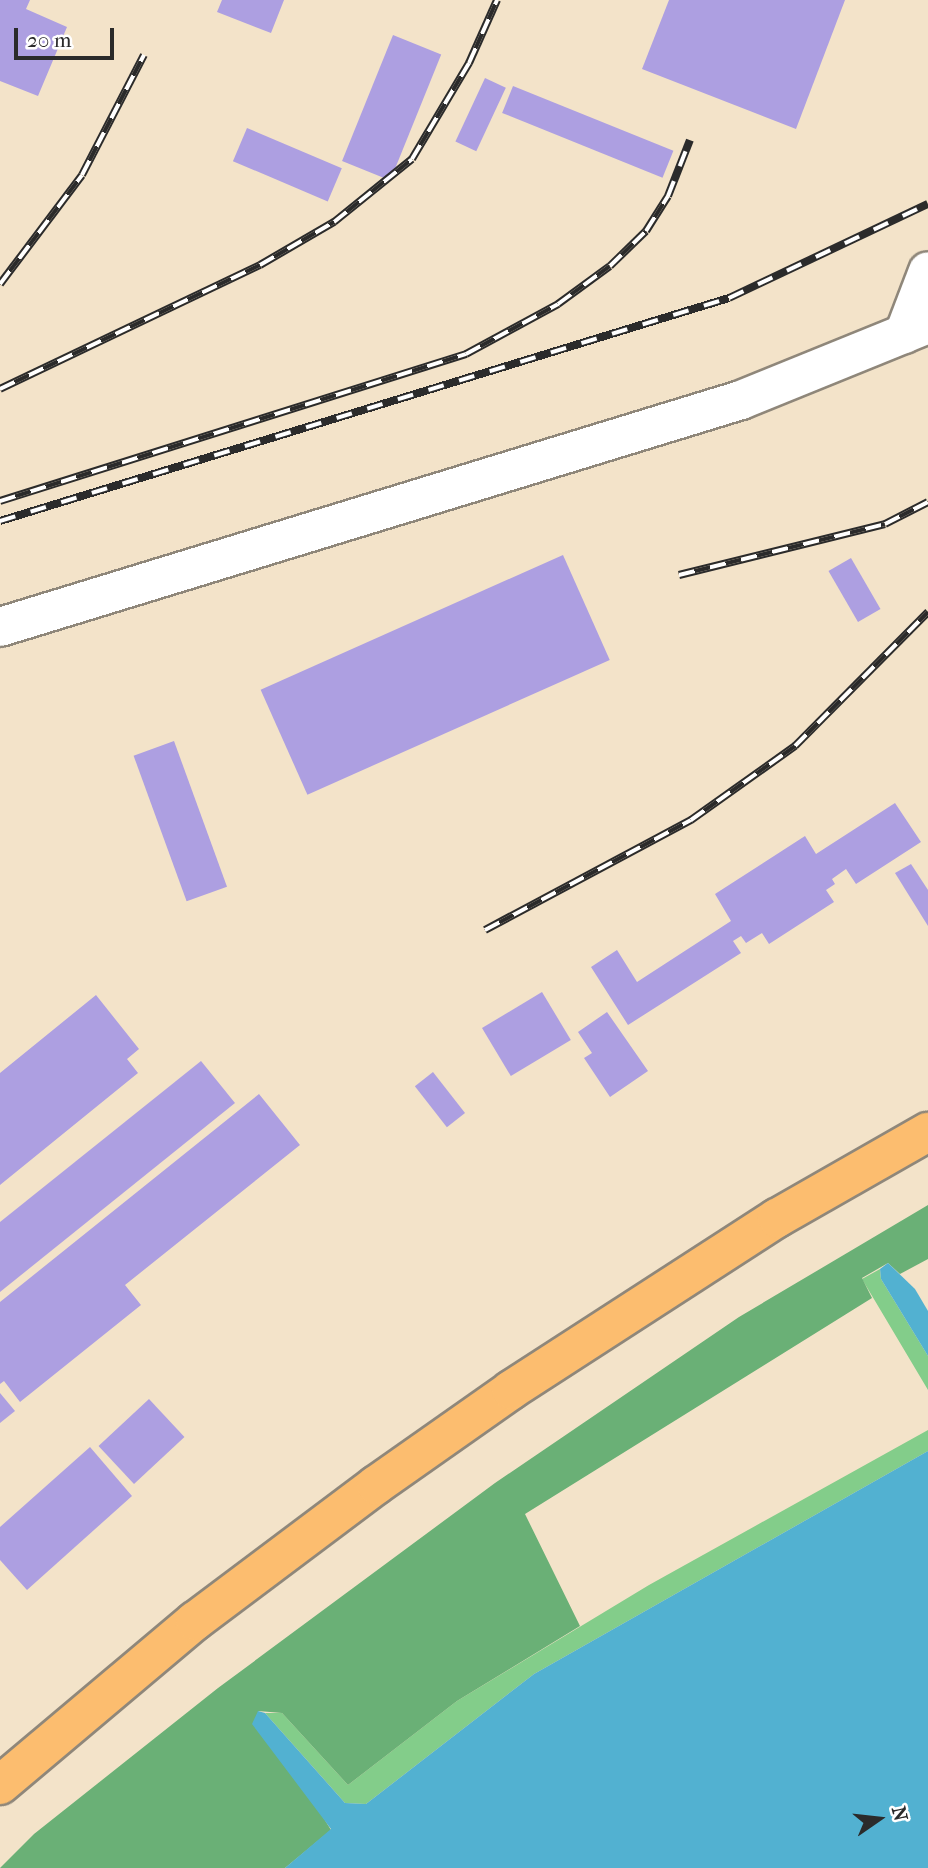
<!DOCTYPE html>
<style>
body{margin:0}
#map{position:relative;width:928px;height:1868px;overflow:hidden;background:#f3e3c9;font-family:"IM FELL French Canon",serif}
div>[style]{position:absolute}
.green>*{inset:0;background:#83cd8a}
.forest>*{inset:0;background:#6ab076}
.water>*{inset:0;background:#52b1d1}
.building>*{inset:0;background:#ad9fe1;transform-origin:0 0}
.roads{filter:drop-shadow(2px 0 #8f877a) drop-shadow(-2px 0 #8f877a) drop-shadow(0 2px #8f877a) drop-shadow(0 -2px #8f877a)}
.minor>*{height:38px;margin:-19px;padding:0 19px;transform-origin:19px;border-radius:19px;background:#fff}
.highway>*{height:38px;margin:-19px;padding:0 19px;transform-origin:19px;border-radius:19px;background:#fcbd6f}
.rail>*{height:8px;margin-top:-4px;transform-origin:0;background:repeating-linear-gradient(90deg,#fff 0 16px,#2b2b2b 0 32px);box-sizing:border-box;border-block:2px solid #2b2b2b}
span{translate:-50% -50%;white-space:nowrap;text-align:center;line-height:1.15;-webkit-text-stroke:6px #fff;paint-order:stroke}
.north{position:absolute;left:844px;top:1784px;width:70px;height:70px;-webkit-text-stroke:5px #fff;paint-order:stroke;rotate:76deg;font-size:19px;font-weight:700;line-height:28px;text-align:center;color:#2b2b2b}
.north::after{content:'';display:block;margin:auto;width:24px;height:32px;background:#2b2b2b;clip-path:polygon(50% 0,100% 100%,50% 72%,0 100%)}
.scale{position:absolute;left:14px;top:28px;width:100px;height:32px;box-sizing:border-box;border:4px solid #2b2b2b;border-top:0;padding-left:9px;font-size:21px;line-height:24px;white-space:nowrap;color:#2b2b2b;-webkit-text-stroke:5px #fff;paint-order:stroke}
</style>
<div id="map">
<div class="green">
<div style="clip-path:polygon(880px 1269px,881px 1279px,928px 1356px,928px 1390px,862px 1279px)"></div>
<div style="clip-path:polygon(928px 1430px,928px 1451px,534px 1674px,366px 1804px,345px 1803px,265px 1713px,282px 1713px,348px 1785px,457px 1701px,649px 1585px)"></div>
</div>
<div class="forest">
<div style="clip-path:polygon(928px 1205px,928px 1259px,900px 1274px,888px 1263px,862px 1278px,872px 1298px,525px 1514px,580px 1626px,457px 1701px,348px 1785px,282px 1713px,258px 1711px,331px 1830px,285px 1868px,0 1868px,34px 1834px,218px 1688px,495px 1483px,739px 1317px)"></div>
</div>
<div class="water">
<div style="clip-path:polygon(888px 1263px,915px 1289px,928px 1311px,928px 1356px,881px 1279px,880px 1269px)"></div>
<div style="clip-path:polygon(928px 1451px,928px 1868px,285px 1868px,331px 1829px,252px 1724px,258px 1711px,265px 1713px,345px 1803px,366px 1804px,534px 1674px)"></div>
</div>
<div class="building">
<div style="clip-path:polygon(0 0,30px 0,26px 9px,67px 27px,38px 96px,0 81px)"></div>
<div style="clip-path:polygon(222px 0,284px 0,271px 33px,217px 12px)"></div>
<div style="clip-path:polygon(669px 0,845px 0,796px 129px,642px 69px)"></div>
<div style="left:393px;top:35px;width:52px;height:136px;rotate:22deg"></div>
<div style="left:485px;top:78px;width:23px;height:70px;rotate:25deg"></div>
<div style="left:513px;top:86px;width:173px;height:29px;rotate:22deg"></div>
<div style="left:247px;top:128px;width:103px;height:36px;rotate:23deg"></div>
<div style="left:563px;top:555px;width:115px;height:331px;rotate:66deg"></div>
<div style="left:851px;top:558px;width:59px;height:26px;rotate:60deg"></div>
<div style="left:174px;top:741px;width:155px;height:43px;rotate:70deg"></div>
<div style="clip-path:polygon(895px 803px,921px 842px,856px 884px,846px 869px,832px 879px,835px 884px,826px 890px,834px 902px,769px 944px,762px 933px,746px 943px,741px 936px,733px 941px,741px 953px,628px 1025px,591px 967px,617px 950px,637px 982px,731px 921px,715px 894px,805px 836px,816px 854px)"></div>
<div style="clip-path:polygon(911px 864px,928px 890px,928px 926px,895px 873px)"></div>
<div style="left:542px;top:992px;width:56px;height:70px;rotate:59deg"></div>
<div style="clip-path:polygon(96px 995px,139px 1049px,127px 1059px,138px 1073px,0 1185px,0 1073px)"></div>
<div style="clip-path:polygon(607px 1012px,648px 1071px,610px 1097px,584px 1058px,592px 1053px,578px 1032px)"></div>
<div style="clip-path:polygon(201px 1061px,235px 1103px,0 1292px,0 1222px)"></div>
<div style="left:433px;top:1072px;width:52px;height:23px;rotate:52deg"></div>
<div style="clip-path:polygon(259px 1094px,300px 1145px,125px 1285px,141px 1305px,20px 1402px,4px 1381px,0 1384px,0 1302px)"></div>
<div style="clip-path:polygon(0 1393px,15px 1411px,0 1423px)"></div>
<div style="left:149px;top:1399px;width:52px;height:69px;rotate:47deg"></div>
<div style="clip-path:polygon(90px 1447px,132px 1496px,27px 1590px,0 1560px,0 1527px)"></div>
</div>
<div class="roads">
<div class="minor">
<div style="left:904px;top:334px;width:67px;rotate:-69.1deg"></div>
<div style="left:0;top:627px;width:775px;rotate:-17.03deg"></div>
<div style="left:741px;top:400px;width:202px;rotate:-22.1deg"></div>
</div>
<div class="highway">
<div style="left:0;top:1785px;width:255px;rotate:-40.1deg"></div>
<div style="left:195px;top:1621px;width:226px;rotate:-36.9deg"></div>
<div style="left:376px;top:1485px;width:165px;rotate:-35.1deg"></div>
<div style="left:511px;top:1390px;width:317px;rotate:-32.9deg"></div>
<div style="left:777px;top:1218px;width:174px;rotate:-29.7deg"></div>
</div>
</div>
<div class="rail">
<div style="left:0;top:284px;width:136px;rotate:-53deg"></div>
<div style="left:82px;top:175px;width:135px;rotate:-62.7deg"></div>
<div style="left:0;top:389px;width:288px;rotate:-25.5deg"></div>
<div style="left:260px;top:265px;width:86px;rotate:-30.2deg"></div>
<div style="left:334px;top:222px;width:100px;rotate:-38.9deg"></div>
<div style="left:412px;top:159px;width:112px;rotate:-59.3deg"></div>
<div style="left:469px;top:63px;width:69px;rotate:-66deg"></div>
<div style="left:0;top:501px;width:489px;rotate:-17.5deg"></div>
<div style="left:466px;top:354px;width:105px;rotate:-28.5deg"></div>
<div style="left:558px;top:304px;width:64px;rotate:-36.2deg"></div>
<div style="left:610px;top:266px;width:50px;rotate:-44.2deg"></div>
<div style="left:646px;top:231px;width:41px;rotate:-57.8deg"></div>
<div style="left:668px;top:196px;width:60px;rotate:-68.6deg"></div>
<div style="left:0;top:521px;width:762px;rotate:-17.01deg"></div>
<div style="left:729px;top:298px;width:220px;rotate:-25.3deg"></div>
<div style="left:679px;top:575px;width:212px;rotate:-13.9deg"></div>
<div style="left:885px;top:524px;width:48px;rotate:-27.1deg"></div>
<div style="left:485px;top:930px;width:234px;rotate:-28.1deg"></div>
<div style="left:691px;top:820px;width:128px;rotate:-35.4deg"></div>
<div style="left:795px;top:746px;width:189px;rotate:-45.2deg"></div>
</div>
<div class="north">N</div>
<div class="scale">20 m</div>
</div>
